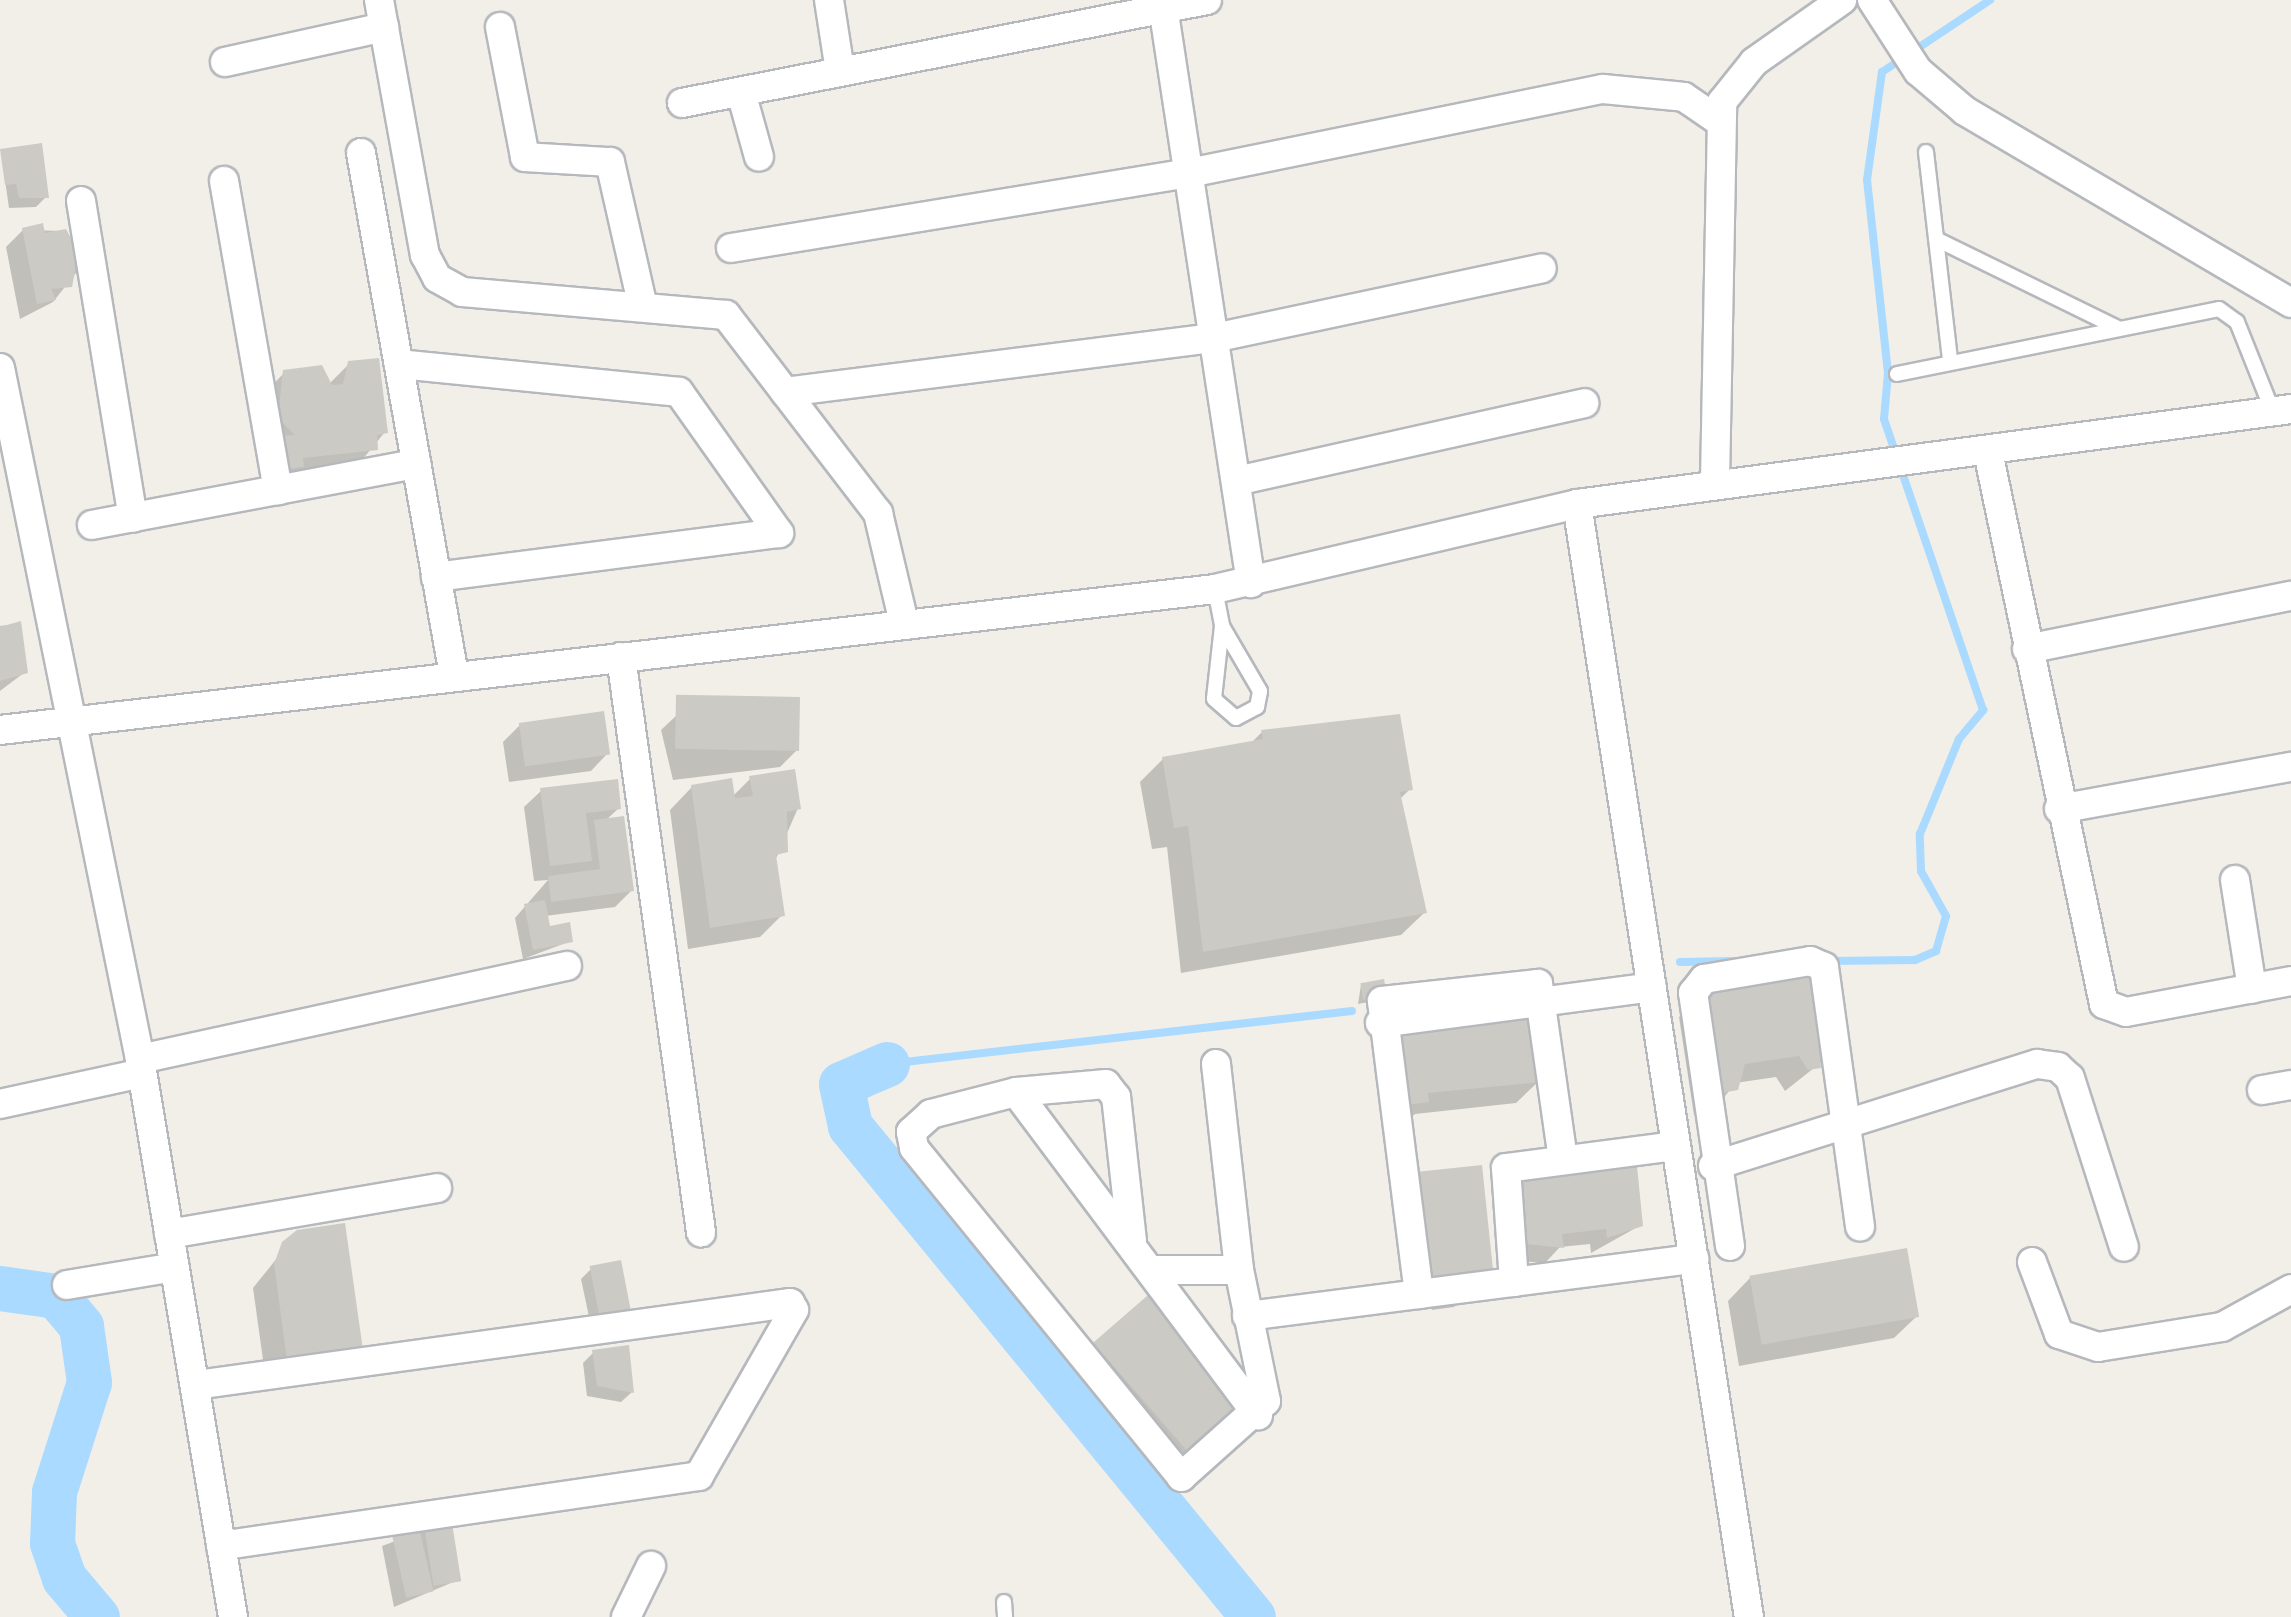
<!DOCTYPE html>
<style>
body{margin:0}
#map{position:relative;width:2291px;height:1617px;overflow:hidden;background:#f1efe8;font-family:Lato,sans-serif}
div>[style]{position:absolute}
.shadow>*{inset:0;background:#0003}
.stream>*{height:8px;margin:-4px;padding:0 4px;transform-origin:4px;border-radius:4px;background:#aadaff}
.river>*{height:45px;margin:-22.5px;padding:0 22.5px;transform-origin:22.5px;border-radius:22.5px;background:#aadaff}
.building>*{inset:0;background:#cccac5;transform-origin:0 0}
.roads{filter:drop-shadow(2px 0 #b5b8bc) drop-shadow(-2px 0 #b5b8bc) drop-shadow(0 2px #b5b8bc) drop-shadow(0 -2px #b5b8bc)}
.lane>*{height:14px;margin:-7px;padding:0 7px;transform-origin:7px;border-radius:7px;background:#fff}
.street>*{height:28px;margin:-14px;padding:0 14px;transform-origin:14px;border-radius:14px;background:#fff}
span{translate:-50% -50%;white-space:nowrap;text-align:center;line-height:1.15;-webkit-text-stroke:8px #fff;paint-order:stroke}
</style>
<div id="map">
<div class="shadow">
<div style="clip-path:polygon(1px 152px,46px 197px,36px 207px,9px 208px)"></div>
<div style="clip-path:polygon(23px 230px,64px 231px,83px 264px,53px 302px,20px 319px,6px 247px)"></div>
<div style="clip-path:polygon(349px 364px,385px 432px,353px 471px,290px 478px,262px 396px,284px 373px,329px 384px)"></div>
<div style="clip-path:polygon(19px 624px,25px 672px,0 691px,0 626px)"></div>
<div style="clip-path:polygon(678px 714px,797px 750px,780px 767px,673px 780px,661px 730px)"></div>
<div style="clip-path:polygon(520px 725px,607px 754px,591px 771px,509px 782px,503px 742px)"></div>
<div style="clip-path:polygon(1262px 732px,1410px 789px,1399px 800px,1424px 913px,1401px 935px,1181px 973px,1167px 847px,1152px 849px,1140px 782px,1163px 759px,1250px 744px)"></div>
<div style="clip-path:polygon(750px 779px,798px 808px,774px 863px,782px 915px,760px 937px,688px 949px,670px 810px,692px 787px,732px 797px)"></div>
<div style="clip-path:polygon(541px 791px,619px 808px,605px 821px,632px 890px,615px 907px,545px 916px,548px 929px,571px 941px,523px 959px,515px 918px,548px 880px,534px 881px,524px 807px)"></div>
<div style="clip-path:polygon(1812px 979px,1824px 1060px,1785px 1091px,1776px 1077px,1735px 1083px,1713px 1112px,1694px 1115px,1679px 1017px,1702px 994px)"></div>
<div style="clip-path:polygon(1361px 985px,1379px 1000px,1358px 1004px)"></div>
<div style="clip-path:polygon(1376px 1055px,1539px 1081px,1516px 1103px,1415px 1114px,1404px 1124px)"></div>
<div style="clip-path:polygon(1504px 1199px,1641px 1225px,1591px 1253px,1590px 1244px,1560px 1247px,1545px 1263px,1510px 1260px)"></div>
<div style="clip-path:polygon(298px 1232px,360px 1349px,266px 1381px,253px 1288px)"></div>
<div style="clip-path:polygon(592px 1268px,619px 1326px,592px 1331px,581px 1279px)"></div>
<div style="clip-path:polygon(1750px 1278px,1917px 1316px,1894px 1338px,1739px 1366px,1728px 1301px)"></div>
<div style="clip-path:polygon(1470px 1290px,1454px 1307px,1432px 1310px,1431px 1300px)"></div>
<div style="clip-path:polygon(1095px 1344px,1240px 1439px,1180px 1490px,1073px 1367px)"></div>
<div style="clip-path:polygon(594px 1352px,632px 1392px,621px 1402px,587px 1396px,583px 1363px)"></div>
<div style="clip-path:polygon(425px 1530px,458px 1580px,394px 1607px,382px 1546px)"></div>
</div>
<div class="stream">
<div style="left:1829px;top:961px;width:86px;rotate:-0.7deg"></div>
<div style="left:1915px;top:960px;width:23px;rotate:-23deg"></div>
<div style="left:1936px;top:951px;width:36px;rotate:-74deg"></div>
<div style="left:1946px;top:916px;width:51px;rotate:-119.1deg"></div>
<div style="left:1921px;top:871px;width:37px;rotate:-92deg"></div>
<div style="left:1920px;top:834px;width:103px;rotate:-67.7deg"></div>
<div style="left:1959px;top:739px;width:38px;rotate:-50deg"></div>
<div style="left:1983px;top:710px;width:307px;rotate:-108.8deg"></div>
<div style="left:1884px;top:419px;width:46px;rotate:-85deg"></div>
<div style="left:1888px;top:373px;width:194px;rotate:-96.2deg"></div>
<div style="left:1867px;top:180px;width:109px;rotate:-82.1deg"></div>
<div style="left:1882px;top:72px;width:130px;rotate:-33.7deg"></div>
<div style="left:1680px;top:962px;width:55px;rotate:-1deg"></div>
<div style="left:887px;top:1064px;width:468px;rotate:-6.5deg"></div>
</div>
<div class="river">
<div style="left:887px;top:1064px;width:50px;rotate:156.5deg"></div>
<div style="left:841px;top:1084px;width:43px;rotate:77.9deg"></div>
<div style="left:850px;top:1126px;width:635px;rotate:50.62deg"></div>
<div style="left:0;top:1288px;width:57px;rotate:8.1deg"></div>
<div style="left:56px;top:1296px;width:39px;rotate:50deg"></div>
<div style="left:81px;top:1326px;width:57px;rotate:81.9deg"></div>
<div style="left:89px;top:1382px;width:115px;rotate:107.7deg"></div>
<div style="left:54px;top:1492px;width:51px;rotate:92.2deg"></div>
<div style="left:52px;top:1543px;width:37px;rotate:71deg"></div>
<div style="left:64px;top:1578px;width:51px;rotate:49.8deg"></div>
</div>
<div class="building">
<div style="clip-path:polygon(42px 143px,49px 198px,19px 198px,16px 184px,5px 185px,0 149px)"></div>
<div style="clip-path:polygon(43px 223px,45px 233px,66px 229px,85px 264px,76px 266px,72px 287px,51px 289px,56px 300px,37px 304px,22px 228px)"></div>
<div style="clip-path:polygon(379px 358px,388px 433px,377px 435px,378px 450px,303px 458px,304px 467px,286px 469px,282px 436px,295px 435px,278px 418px,283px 370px,322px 365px,332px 385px,343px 384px,348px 361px)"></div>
<div style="clip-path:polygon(21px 621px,28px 673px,0 681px,0 627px)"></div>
<div style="left:800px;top:697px;width:54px;height:124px;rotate:91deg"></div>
<div style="left:604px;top:711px;width:44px;height:86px;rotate:82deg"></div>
<div style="clip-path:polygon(1400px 714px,1413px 790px,1400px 792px,1427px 913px,1203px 952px,1188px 826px,1174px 828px,1162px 757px,1263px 739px,1261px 730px)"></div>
<div style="clip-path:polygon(795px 769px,801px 809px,787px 812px,788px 852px,776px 855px,785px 916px,710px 928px,691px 785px,732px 778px,735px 798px,753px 796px,749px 776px)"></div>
<div style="clip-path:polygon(618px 779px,621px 809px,586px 813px,592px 861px,550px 866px,540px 788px)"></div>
<div style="clip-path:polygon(624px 816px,634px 891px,551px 902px,548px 876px,600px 869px,594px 820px)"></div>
<div style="clip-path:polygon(545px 900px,550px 926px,570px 922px,573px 942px,533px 950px,524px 904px)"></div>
<div style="clip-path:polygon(1814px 977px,1821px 1068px,1808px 1070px,1799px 1056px,1745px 1064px,1738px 1090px,1716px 1094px,1701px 992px)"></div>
<div style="left:1384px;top:979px;width:17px;height:24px;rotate:80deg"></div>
<div style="clip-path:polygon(1534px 1015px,1541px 1082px,1428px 1093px,1429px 1102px,1406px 1105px,1398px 1030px)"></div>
<div style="left:1482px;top:1165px;width:109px;height:69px;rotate:84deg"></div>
<div style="clip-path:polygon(1637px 1166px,1643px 1226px,1607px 1238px,1606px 1229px,1562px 1234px,1564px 1248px,1526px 1244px,1519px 1180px)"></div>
<div style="clip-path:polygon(345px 1223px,363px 1350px,287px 1360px,274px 1264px,282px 1242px,297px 1230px)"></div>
<div style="left:1907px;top:1248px;width:70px;height:160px;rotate:80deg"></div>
<div style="left:621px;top:1260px;width:57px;height:32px;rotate:79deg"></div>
<div style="left:1155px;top:1289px;width:169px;height:82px;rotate:49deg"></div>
<div style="clip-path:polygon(629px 1345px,634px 1393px,597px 1386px,592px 1350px)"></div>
<div style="left:452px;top:1523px;width:59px;height:28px;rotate:81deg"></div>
<div style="left:419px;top:1528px;width:65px;height:28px;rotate:77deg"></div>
</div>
<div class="roads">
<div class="lane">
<div style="left:1926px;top:152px;width:208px;rotate:83.4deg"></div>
<div style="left:1936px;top:239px;width:203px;rotate:26.1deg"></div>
<div style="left:1897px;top:374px;width:328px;rotate:-11.4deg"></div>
<div style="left:2219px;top:309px;width:22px;rotate:36deg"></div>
<div style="left:2237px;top:322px;width:97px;rotate:68.2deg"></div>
<div style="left:1215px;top:589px;width:38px;rotate:79deg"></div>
<div style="left:1222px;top:626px;width:73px;rotate:96.3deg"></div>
<div style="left:1214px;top:699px;width:29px;rotate:41deg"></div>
<div style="left:1236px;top:718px;width:24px;rotate:-28deg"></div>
<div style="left:1257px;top:707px;width:16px;rotate:-79deg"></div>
<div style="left:1260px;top:691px;width:75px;rotate:-120.3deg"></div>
<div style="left:1004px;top:1602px;width:15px;rotate:86deg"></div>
</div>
<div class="street">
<div style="left:379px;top:0;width:259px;rotate:79.8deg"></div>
<div style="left:425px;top:255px;width:26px;rotate:62deg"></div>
<div style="left:437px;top:278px;width:29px;rotate:29deg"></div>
<div style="left:462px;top:292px;width:265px;rotate:5deg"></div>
<div style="left:726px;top:315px;width:250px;rotate:52.5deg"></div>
<div style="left:878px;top:513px;width:109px;rotate:76.7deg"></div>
<div style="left:829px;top:0;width:72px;rotate:81.2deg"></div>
<div style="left:1162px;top:0;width:590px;rotate:81.32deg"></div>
<div style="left:1872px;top:0;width:85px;rotate:57.1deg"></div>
<div style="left:1918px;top:71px;width:62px;rotate:40.4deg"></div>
<div style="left:1965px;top:111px;width:378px;rotate:30.5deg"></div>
<div style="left:500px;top:27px;width:132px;rotate:79.1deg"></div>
<div style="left:525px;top:157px;width:85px;rotate:3.4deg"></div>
<div style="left:610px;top:162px;width:145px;rotate:77.2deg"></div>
<div style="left:225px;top:62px;width:163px;rotate:-12.4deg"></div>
<div style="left:741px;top:92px;width:67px;rotate:74.5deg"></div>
<div style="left:682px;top:103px;width:535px;rotate:-11.1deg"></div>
<div style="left:361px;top:153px;width:530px;rotate:79.9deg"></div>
<div style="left:224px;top:181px;width:314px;rotate:80.1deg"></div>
<div style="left:81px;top:201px;width:321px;rotate:80.7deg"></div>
<div style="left:731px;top:248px;width:464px;rotate:-9.3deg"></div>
<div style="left:1189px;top:173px;width:422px;rotate:-11.5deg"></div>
<div style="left:1603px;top:89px;width:81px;rotate:5.6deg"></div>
<div style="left:1684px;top:97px;width:42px;rotate:34.4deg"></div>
<div style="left:399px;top:364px;width:281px;rotate:5.7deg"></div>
<div style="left:679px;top:392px;width:173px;rotate:54.7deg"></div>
<div style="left:779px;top:533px;width:346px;rotate:172.7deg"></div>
<div style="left:0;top:368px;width:705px;rotate:78.55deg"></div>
<div style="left:140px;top:1059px;width:566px;rotate:80.54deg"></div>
<div style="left:785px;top:392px;width:432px;rotate:-7.2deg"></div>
<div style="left:1214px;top:338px;width:335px;rotate:-12deg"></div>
<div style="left:1988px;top:452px;width:564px;rotate:78.13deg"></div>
<div style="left:2104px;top:1004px;width:23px;rotate:20deg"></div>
<div style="left:2126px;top:1012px;width:168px;rotate:-10.6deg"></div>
<div style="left:1236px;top:481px;width:357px;rotate:-12.6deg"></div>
<div style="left:1715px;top:482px;width:380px;rotate:-88.9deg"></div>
<div style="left:1722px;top:102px;width:51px;rotate:-51.3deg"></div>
<div style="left:1754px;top:62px;width:108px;rotate:-35.2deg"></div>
<div style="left:1577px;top:504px;width:1126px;rotate:81.22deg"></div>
<div style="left:92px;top:525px;width:330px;rotate:-10.7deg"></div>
<div style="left:2027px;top:649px;width:269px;rotate:-11.4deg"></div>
<div style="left:621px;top:657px;width:581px;rotate:82.08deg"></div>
<div style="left:0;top:730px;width:1223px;rotate:-6.62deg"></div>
<div style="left:1215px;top:589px;width:372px;rotate:-13.2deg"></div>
<div style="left:1577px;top:504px;width:720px;rotate:-7.58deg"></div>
<div style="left:2059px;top:809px;width:236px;rotate:-10.3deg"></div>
<div style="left:2235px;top:880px;width:110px;rotate:81.1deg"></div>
<div style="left:1380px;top:1023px;width:274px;rotate:-7.5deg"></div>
<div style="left:140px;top:1059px;width:437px;rotate:-12.3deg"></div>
<div style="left:1216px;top:1064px;width:207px;rotate:83.6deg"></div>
<div style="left:2262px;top:1090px;width:29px;rotate:-10deg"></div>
<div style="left:1016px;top:1092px;width:404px;rotate:53.2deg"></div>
<div style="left:0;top:1104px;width:145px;rotate:-12.3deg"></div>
<div style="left:1713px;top:1166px;width:340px;rotate:-17.5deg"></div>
<div style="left:2037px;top:1064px;width:21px;rotate:8deg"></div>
<div style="left:2058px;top:1067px;width:16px;rotate:43deg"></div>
<div style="left:2070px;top:1078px;width:177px;rotate:72.3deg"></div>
<div style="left:169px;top:1234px;width:272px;rotate:-9.7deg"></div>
<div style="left:1132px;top:1241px;width:145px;rotate:-96.3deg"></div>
<div style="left:1116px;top:1097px;width:16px;rotate:-128deg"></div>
<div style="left:1106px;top:1084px;width:90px;rotate:174.9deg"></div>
<div style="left:1016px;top:1092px;width:88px;rotate:165.5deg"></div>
<div style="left:931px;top:1114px;width:27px;rotate:138deg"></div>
<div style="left:911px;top:1132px;width:16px;rotate:79deg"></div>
<div style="left:914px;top:1148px;width:424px;rotate:50.9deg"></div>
<div style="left:1181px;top:1477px;width:114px;rotate:-41.8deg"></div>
<div style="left:1266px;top:1401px;width:134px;rotate:-101.6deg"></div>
<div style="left:1239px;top:1270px;width:84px;rotate:180deg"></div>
<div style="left:1730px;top:1246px;width:256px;rotate:-98.3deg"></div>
<div style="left:1693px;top:993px;width:18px;rotate:-52deg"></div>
<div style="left:1704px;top:979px;width:108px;rotate:-9.6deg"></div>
<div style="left:1810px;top:961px;width:15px;rotate:23deg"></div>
<div style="left:1824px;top:967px;width:262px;rotate:82.1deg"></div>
<div style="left:2032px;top:1262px;width:77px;rotate:69.4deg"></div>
<div style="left:2059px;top:1334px;width:41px;rotate:18.4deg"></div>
<div style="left:2098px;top:1347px;width:126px;rotate:-9.2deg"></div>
<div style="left:2222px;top:1327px;width:79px;rotate:-28.8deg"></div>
<div style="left:1514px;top:1282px;width:114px;rotate:-94deg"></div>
<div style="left:1506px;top:1168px;width:171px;rotate:-7.4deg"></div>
<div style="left:67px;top:1285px;width:109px;rotate:-9.5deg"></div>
<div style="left:1419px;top:1294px;width:295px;rotate:-97.2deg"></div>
<div style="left:1382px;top:1001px;width:157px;rotate:-6.2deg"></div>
<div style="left:1538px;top:984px;width:177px;rotate:81.9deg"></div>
<div style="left:1247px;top:1316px;width:451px;rotate:-7.3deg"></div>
<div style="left:196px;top:1385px;width:600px;rotate:-7.86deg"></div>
<div style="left:790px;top:1303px;width:8px;rotate:60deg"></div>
<div style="left:794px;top:1310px;width:191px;rotate:119.8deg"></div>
<div style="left:699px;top:1476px;width:483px;rotate:171.7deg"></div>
<div style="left:626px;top:1617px;width:57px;rotate:-63.9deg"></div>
</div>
</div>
</div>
